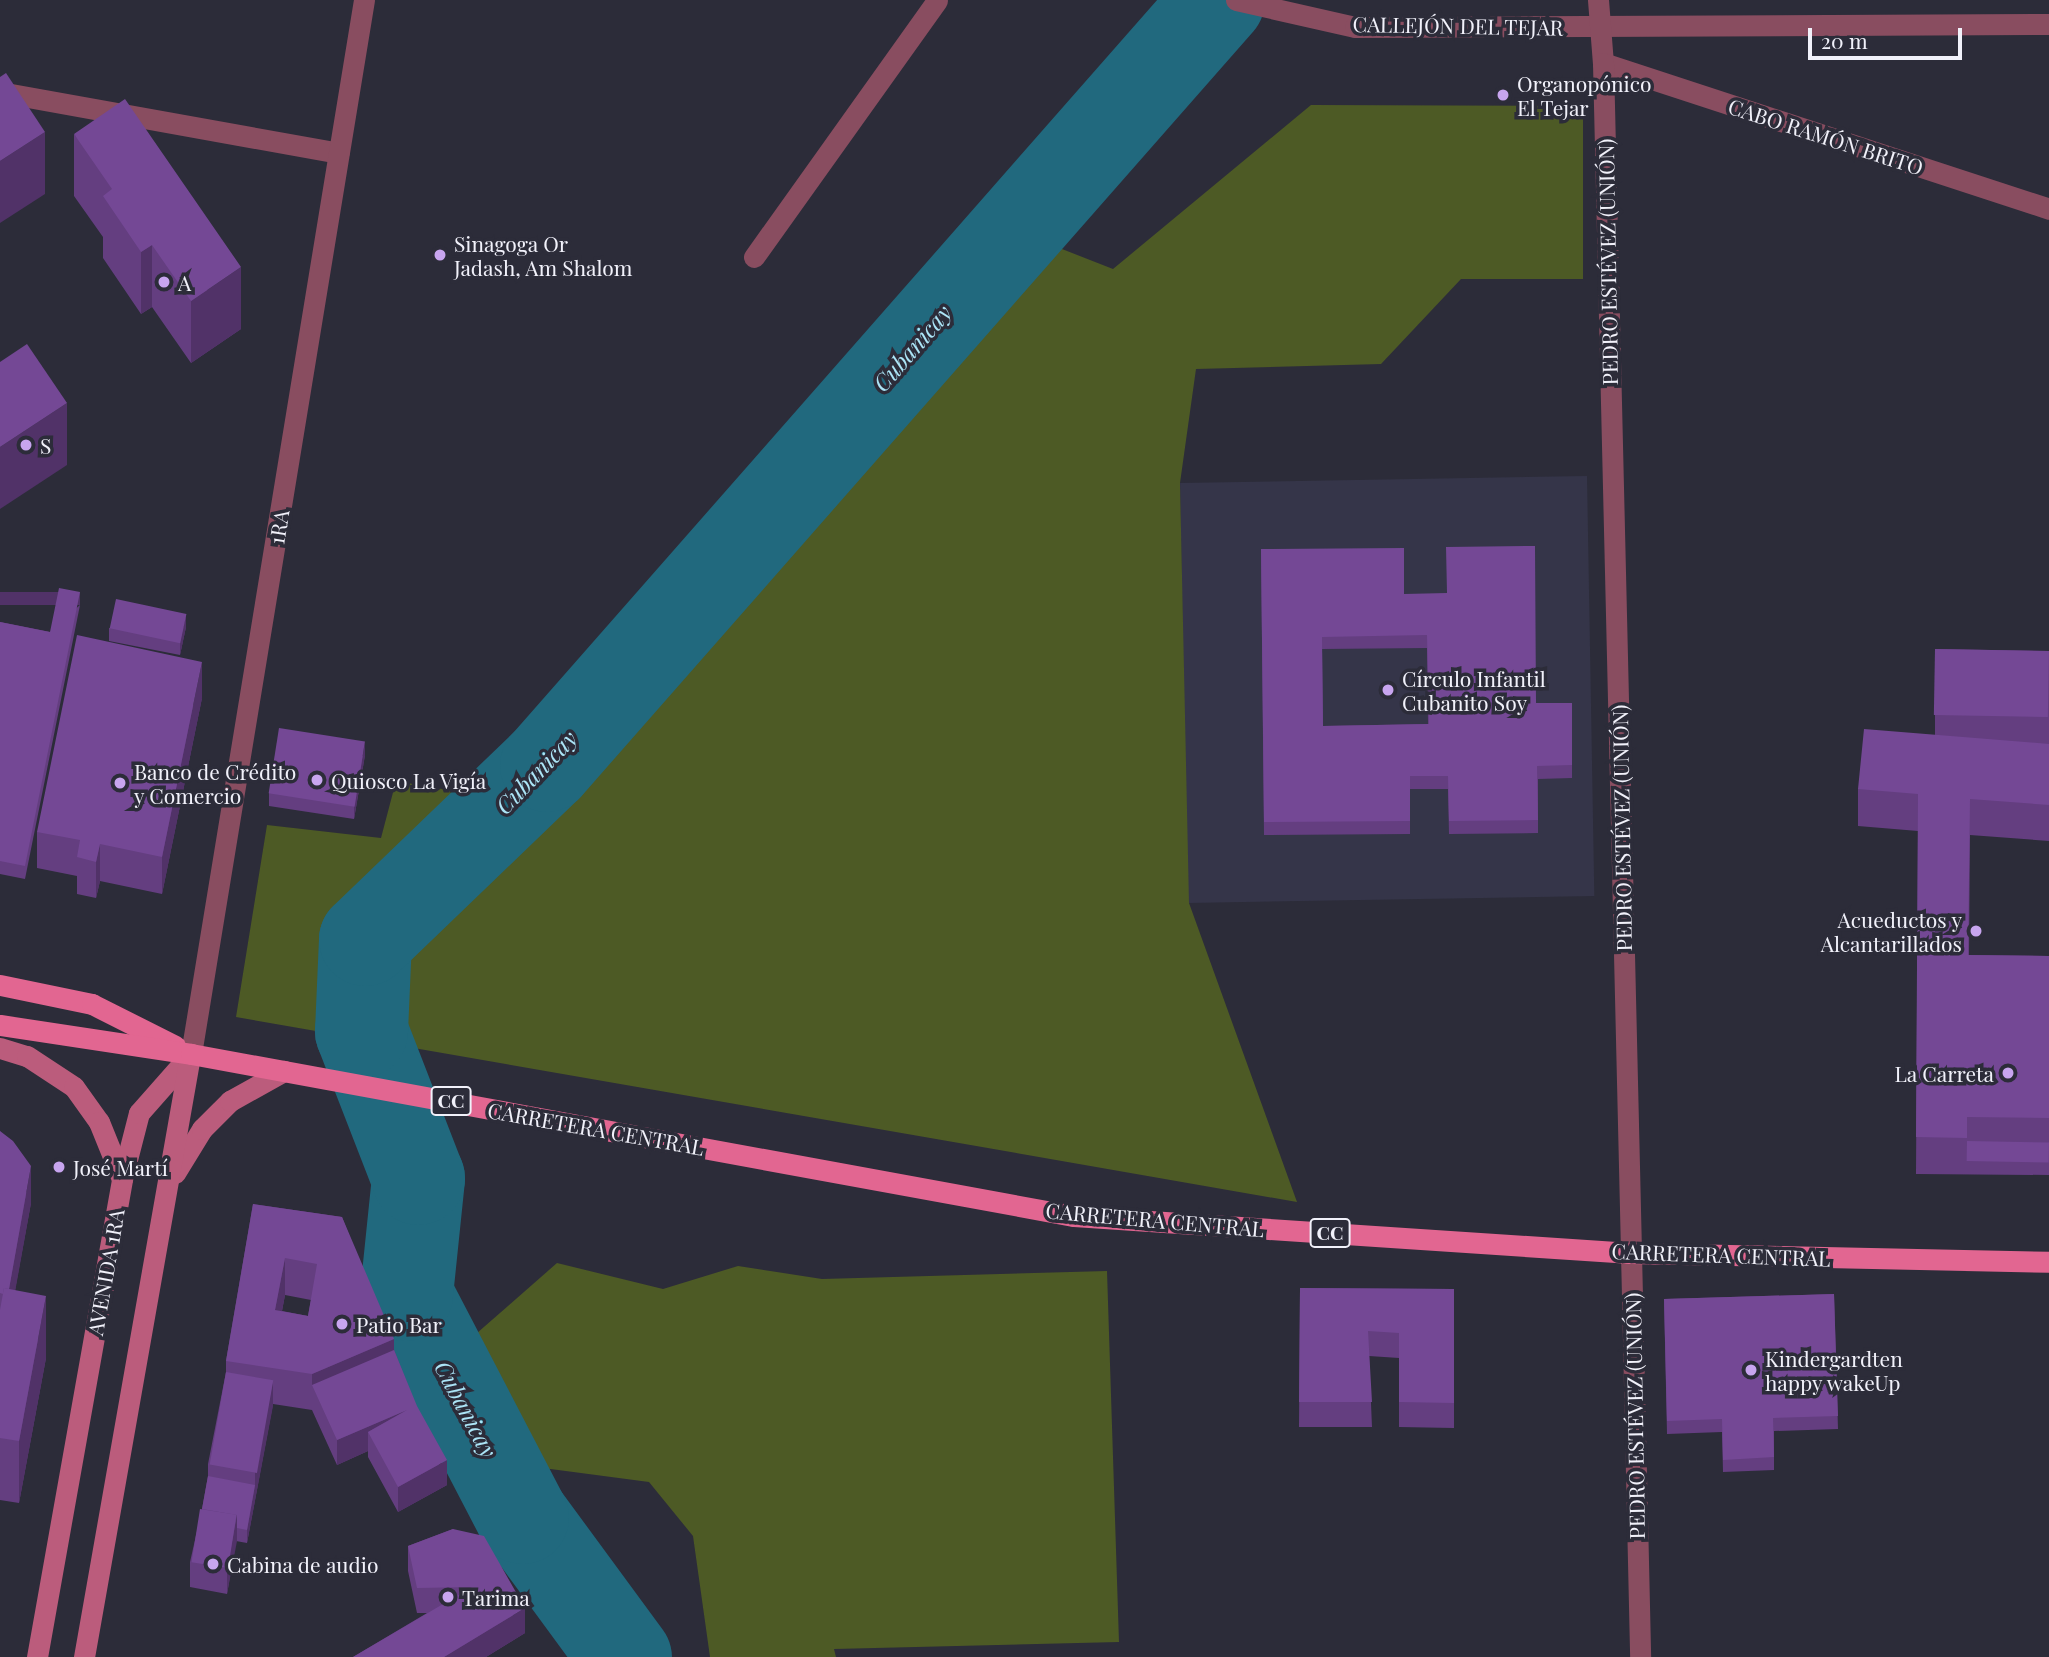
<!DOCTYPE html>
<meta charset="utf-8">
<style>
body{margin:0}
#map{position:relative;width:2049px;height:1657px;overflow:hidden;background:#2c2c39;font-family:"Playfair Display",serif}
div>[style]{position:absolute}
.built>*{inset:0;background:#353549;transform-origin:0 0}
.green>*{inset:0;background:#4d5a25}
.river>*{height:93px;margin:-46.5px;padding:0 46.5px;transform-origin:46.5px;border-radius:46.5px;background:#21697e}
.service>*{height:21px;margin:-10.5px;padding:0 10.5px;transform-origin:10.5px;border-radius:10.5px;background:#894d60}
.minor>*{height:21px;margin:-10.5px;padding:0 10.5px;transform-origin:10.5px;border-radius:10.5px;background:#894d60}
.tertiary>*{height:21px;margin:-10.5px;padding:0 10.5px;transform-origin:10.5px;border-radius:10.5px;background:#894d60}
.secondary>*{height:21px;margin:-10.5px;padding:0 10.5px;transform-origin:10.5px;border-radius:10.5px;background:#bb5c7c}
.primary>*{height:21px;margin:-10.5px;padding:0 10.5px;transform-origin:10.5px;border-radius:10.5px;background:#e26691}
.wall>*{inset:0;background:#643e80}
.shaded-wall>*{inset:0;background:#513268;transform-origin:0 0}
.building>*{inset:0;background:#744895;transform-origin:0 0}
.dots>*{width:19px;height:19px;translate:-50% -50%;box-sizing:border-box;border:4px solid #2c2c39;border-radius:50%}
span{translate:-50% -50%;white-space:nowrap;text-align:center;line-height:1.15;-webkit-text-stroke:7px #2c2c39;paint-order:stroke}
.shield-label span{padding:2px 5px;background:#2c2c39;border:2px solid;border-radius:5px;-webkit-text-stroke-width:0}
.shield-label{font-size:19px;color:#f1f1fa;font-weight:700}
.street-label{font-size:21px;color:#f1f1fa}
.poi-label{font-size:21px;color:#f1f1fa}
.left{translate:0 -50%;text-align:left}
.right{translate:-100% -50%;text-align:right}
.water-label{font-size:23px;color:#ace5f7;font-style:italic}
.scale{position:absolute;left:1808px;top:28px;width:154px;height:32px;box-sizing:border-box;border:4px solid #f1f1fa;border-top:0;padding-left:9px;font-size:21px;line-height:24px;white-space:nowrap;color:#f1f1fa;-webkit-text-stroke:5px #2c2c39;paint-order:stroke}
</style>
<div id="map">
<div class="built">
<div style="left:1587px;top:476px;width:420px;height:407px;rotate:89deg"></div>
</div>
<div class="green">
<div style="clip-path:polygon(1311px 105px,1583px 106px,1583px 279px,1461px 279px,1381px 364px,1196px 369px,1180px 483px,1189px 903px,1297px 1202px,236px 1017px,267px 825px,381px 838px,396px 781px,535px 805px,1039px 240px,1113px 269px)"></div>
<div style="clip-path:polygon(557px 1263px,663px 1289px,738px 1266px,822px 1279px,1107px 1271px,1119px 1642px,834px 1649px,836px 1657px,710px 1657px,693px 1536px,649px 1482px,543px 1468px,487px 1403px,469px 1340px)"></div>
</div>
<div class="river">
<div style="left:625px;top:1657px;width:174px;rotate:-126.3deg"></div>
<div style="left:522px;top:1517px;width:251px;rotate:-117.5deg"></div>
<div style="left:406px;top:1294px;width:117px;rotate:-84.1deg"></div>
<div style="left:418px;top:1178px;width:158px;rotate:-111.2deg"></div>
<div style="left:361px;top:1031px;width:92px;rotate:-87.5deg"></div>
<div style="left:365px;top:939px;width:251px;rotate:-43.9deg"></div>
<div style="left:546px;top:765px;width:1018px;rotate:-48.7deg"></div>
</div>
<div class="service">
<div style="left:1603px;top:63px;width:469px;rotate:18.1deg"></div>
<div style="left:754px;top:257px;width:315px;rotate:-54.5deg"></div>
</div>
<div class="minor">
<div style="left:1236px;top:0;width:122px;rotate:12.8deg"></div>
<div style="left:1355px;top:27px;width:694px;rotate:-0.25deg"></div>
<div style="left:1598px;top:0;width:63px;rotate:85.5deg"></div>
<div style="left:1603px;top:63px;width:1190px;rotate:88.65deg"></div>
<div style="left:0;top:92px;width:344px;rotate:10.2deg"></div>
<div style="left:191px;top:1054px;width:1068px;rotate:-80.68deg"></div>
</div>
<div class="tertiary">
<div style="left:1631px;top:1253px;width:404px;rotate:88.7deg"></div>
</div>
<div class="secondary">
<div style="left:0;top:1048px;width:28px;rotate:17deg"></div>
<div style="left:27px;top:1056px;width:56px;rotate:33.4deg"></div>
<div style="left:74px;top:1087px;width:43px;rotate:54.5deg"></div>
<div style="left:99px;top:1122px;width:61px;rotate:68deg"></div>
<div style="left:175px;top:1173px;width:52px;rotate:-58.5deg"></div>
<div style="left:202px;top:1129px;width:40px;rotate:-45deg"></div>
<div style="left:230px;top:1101px;width:62px;rotate:-29.1deg"></div>
<div style="left:37px;top:1657px;width:485px;rotate:-79.9deg"></div>
<div style="left:122px;top:1179px;width:68px;rotate:-75.6deg"></div>
<div style="left:139px;top:1113px;width:79px;rotate:-48.6deg"></div>
<div style="left:84px;top:1657px;width:610px;rotate:-80deg"></div>
</div>
<div class="primary">
<div style="left:0;top:985px;width:94px;rotate:11.7deg"></div>
<div style="left:92px;top:1004px;width:93px;rotate:26.8deg"></div>
<div style="left:0;top:1025px;width:193px;rotate:8.6deg"></div>
<div style="left:191px;top:1054px;width:898px;rotate:10.4deg"></div>
<div style="left:1074px;top:1216px;width:558px;rotate:3.8deg"></div>
<div style="left:1631px;top:1253px;width:418px;rotate:1.2deg"></div>
</div>
<div class="wall">
<div style="clip-path:polygon(74px 134px,241px 329px,191px 363px,152px 307px,141px 314px,103px 258px,103px 237px,74px 196px)"></div>
<div style="clip-path:polygon(evenodd,1261px 549px,1404px 594px,1536px 703px,1572px 703px,1572px 778px,1538px 779px,1538px 833px,1449px 834px,1448px 789px,1410px 789px,1410px 834px,1264px 835px,1261px 549px,1427px 648px,1428px 724px,1323px 726px,1322px 649px,1427px 648px)"></div>
<div style="clip-path:polygon(80px 605px,25px 879px,0 874px,0 622px,50px 632px)"></div>
<div style="clip-path:polygon(186px 627px,180px 655px,109px 641px,109px 628px)"></div>
<div style="clip-path:polygon(1935px 649px,2049px 651px,2049px 841px,1970px 835px,1969px 955px,2049px 956px,2049px 1175px,1916px 1174px,1918px 831px,1858px 826px,1858px 789px,1935px 735px)"></div>
<div style="clip-path:polygon(202px 698px,162px 894px,100px 881px,96px 898px,77px 894px,77px 876px,37px 868px,37px 832px)"></div>
<div style="clip-path:polygon(365px 755px,354px 819px,269px 806px,269px 793px)"></div>
<div style="clip-path:polygon(0 1131px,31px 1203px,15px 1290px,46px 1358px,19px 1503px,0 1500px)"></div>
<div style="clip-path:polygon(evenodd,253px 1204px,342px 1217px,447px 1485px,398px 1512px,368px 1457px,368px 1451px,337px 1465px,312px 1410px,273px 1404px,247px 1543px,236px 1541px,227px 1594px,190px 1587px,190px 1562px,202px 1509px,208px 1476px,208px 1464px,226px 1372px,226px 1361px,253px 1204px,285px 1295px,311px 1300px,308px 1316px,282px 1311px,285px 1295px)"></div>
<div style="clip-path:polygon(1300px 1288px,1454px 1289px,1454px 1428px,1399px 1427px,1399px 1358px,1369px 1356px,1372px 1427px,1299px 1427px)"></div>
<div style="clip-path:polygon(1834px 1294px,1838px 1429px,1774px 1431px,1774px 1470px,1723px 1472px,1722px 1432px,1667px 1434px,1664px 1299px)"></div>
<div style="clip-path:polygon(453px 1529px,525px 1633px,486px 1657px,353px 1657px,427px 1613px,417px 1613px,408px 1571px,408px 1546px)"></div>
</div>
<div class="shaded-wall">
<div style="clip-path:polygon(45px 132px,45px 194px,0 223px,0 161px)"></div>
<div style="clip-path:polygon(152px 245px,152px 307px,141px 314px,141px 252px)"></div>
<div style="clip-path:polygon(241px 267px,241px 329px,191px 363px,191px 301px)"></div>
<div style="clip-path:polygon(67px 403px,67px 465px,0 509px,0 447px)"></div>
<div style="left:80px;top:592px;width:13px;height:279px;rotate:90deg"></div>
<div style="clip-path:polygon(186px 614px,186px 627px,180px 655px,180px 642px)"></div>
<div style="clip-path:polygon(202px 662px,202px 698px,162px 894px,162px 857px)"></div>
<div style="clip-path:polygon(365px 742px,365px 755px,354px 819px,354px 806px)"></div>
<div style="clip-path:polygon(100px 844px,100px 881px,96px 898px,96px 862px)"></div>
<div style="clip-path:polygon(31px 1166px,31px 1203px,8px 1331px,8px 1295px)"></div>
<div style="clip-path:polygon(285px 1258px,285px 1295px,275px 1347px,275px 1310px)"></div>
<div style="clip-path:polygon(46px 1296px,46px 1358px,19px 1503px,19px 1441px)"></div>
<div style="clip-path:polygon(394px 1339px,394px 1375px,312px 1385px,312px 1374px)"></div>
<div style="clip-path:polygon(273px 1380px,273px 1406px,247px 1543px,247px 1530px,255px 1485px,255px 1473px)"></div>
<div style="clip-path:polygon(407px 1410px,368px 1432px,368px 1451px,337px 1465px,337px 1440px)"></div>
<div style="clip-path:polygon(447px 1460px,447px 1485px,398px 1512px,398px 1487px)"></div>
<div style="clip-path:polygon(237px 1515px,237px 1541px,227px 1594px,227px 1569px)"></div>
<div style="clip-path:polygon(525px 1608px,525px 1633px,486px 1657px,444px 1657px)"></div>
</div>
<div class="building">
<div style="clip-path:polygon(6px 73px,45px 132px,0 161px,0 77px)"></div>
<div style="clip-path:polygon(125px 99px,241px 267px,191px 301px,152px 245px,141px 252px,103px 196px,112px 189px,74px 134px)"></div>
<div style="clip-path:polygon(27px 344px,67px 403px,0 447px,0 362px)"></div>
<div style="clip-path:polygon(evenodd,1535px 546px,1536px 703px,1572px 703px,1572px 765px,1537px 766px,1538px 820px,1449px 821px,1448px 776px,1410px 776px,1410px 821px,1264px 822px,1261px 549px,1404px 548px,1404px 594px,1447px 593px,1446px 547px,1535px 546px,1427px 635px,1429px 724px,1323px 726px,1322px 637px,1427px 635px)"></div>
<div style="clip-path:polygon(59px 588px,80px 592px,25px 866px,0 861px,0 622px,50px 632px)"></div>
<div style="left:116px;top:599px;width:72px;height:30px;rotate:12deg"></div>
<div style="clip-path:polygon(77px 635px,202px 662px,162px 857px,100px 844px,96px 862px,77px 857px,80px 840px,37px 832px)"></div>
<div style="left:1935px;top:649px;width:114px;height:66px;rotate:1deg"></div>
<div style="left:279px;top:728px;width:87px;height:66px;rotate:9deg"></div>
<div style="clip-path:polygon(1864px 729px,2049px 744px,2049px 805px,1970px 799px,1968px 955px,2049px 956px,2049px 1118px,1967px 1117px,1967px 1138px,1916px 1137px,1918px 794px,1858px 789px)"></div>
<div style="clip-path:polygon(0 1131px,13px 1141px,31px 1166px,9px 1289px,4px 1288px,3px 1294px,0 1293px)"></div>
<div style="left:1967px;top:1141px;width:82px;height:20px;rotate:1deg"></div>
<div style="clip-path:polygon(evenodd,253px 1204px,342px 1217px,394px 1339px,312px 1374px,226px 1361px,253px 1204px,285px 1258px,317px 1264px,308px 1316px,275px 1310px,285px 1258px)"></div>
<div style="clip-path:polygon(4px 1288px,46px 1296px,19px 1441px,0 1438px,0 1310px)"></div>
<div style="clip-path:polygon(1300px 1288px,1454px 1289px,1454px 1403px,1399px 1402px,1399px 1333px,1368px 1331px,1372px 1402px,1299px 1402px)"></div>
<div style="clip-path:polygon(1834px 1294px,1838px 1416px,1773px 1418px,1774px 1457px,1723px 1460px,1722px 1419px,1667px 1421px,1664px 1299px)"></div>
<div style="clip-path:polygon(394px 1350px,417px 1406px,447px 1460px,398px 1487px,368px 1432px,407px 1410px,337px 1440px,312px 1385px)"></div>
<div style="left:226px;top:1372px;width:48px;height:94px;rotate:10deg"></div>
<div style="clip-path:polygon(208px 1476px,255px 1485px,247px 1530px,237px 1528px,237px 1515px,202px 1509px)"></div>
<div style="left:200px;top:1509px;width:37px;height:54px;rotate:9deg"></div>
<div style="clip-path:polygon(453px 1529px,484px 1536px,525px 1608px,444px 1657px,353px 1657px,472px 1587px,417px 1588px,408px 1546px)"></div>
</div>
<div class="dots">
<div style="left:1503px;top:95px;background:#c8a5ef"></div>
<div style="left:440px;top:255px;background:#c8a5ef"></div>
<div style="left:164px;top:282px;background:#c8a5ef"></div>
<div style="left:26px;top:445px;background:#c8a5ef"></div>
<div style="left:1388px;top:690px;background:#c8a5ef"></div>
<div style="left:317px;top:780px;background:#c8a5ef"></div>
<div style="left:120px;top:783px;background:#c8a5ef"></div>
<div style="left:1976px;top:931px;background:#c8a5ef"></div>
<div style="left:2008px;top:1073px;background:#c8a5ef"></div>
<div style="left:59px;top:1167px;background:#c8a5ef"></div>
<div style="left:342px;top:1324px;background:#c8a5ef"></div>
<div style="left:1751px;top:1370px;background:#c8a5ef"></div>
<div style="left:213px;top:1564px;background:#c8a5ef"></div>
<div style="left:448px;top:1597px;background:#c8a5ef"></div>
</div>
<div class="shield-label">
<span style="left:451px;top:1101px">CC</span>
<span style="left:1330px;top:1233px">CC</span>
</div>
<div class="street-label">
<span style="left:1458px;top:25px;rotate:1deg">CALLEJÓN DEL TEJAR</span>
<span style="left:1826px;top:136px;rotate:18deg">CABO RAMÓN BRITO</span>
<span style="left:1607px;top:262px;rotate:-91deg">PEDRO ESTÉVEZ (UNIÓN)</span>
<span style="left:278px;top:527px;rotate:-81deg">1RA</span>
<span style="left:1621px;top:828px;rotate:-91deg">PEDRO ESTÉVEZ (UNIÓN)</span>
<span style="left:596px;top:1128px;rotate:10deg">CARRETERA CENTRAL</span>
<span style="left:1155px;top:1219px;rotate:5deg">CARRETERA CENTRAL</span>
<span style="left:1721px;top:1254px;rotate:2deg">CARRETERA CENTRAL</span>
<span style="left:105px;top:1272px;rotate:-80deg">AVENIDA 1RA</span>
<span style="left:1634px;top:1416px;rotate:-91deg">PEDRO ESTÉVEZ (UNIÓN)</span>
</div>
<div class="poi-label">
<span class="left" style="left:1517px;top:95px">Organopónico<br>El Tejar</span>
<span class="left" style="left:454px;top:255px">Sinagoga Or<br>Jadash, Am Shalom</span>
<span class="left" style="left:178px;top:282px">A</span>
<span class="left" style="left:40px;top:445px">S</span>
<span class="left" style="left:1402px;top:690px">Círculo Infantil<br>Cubanito Soy</span>
<span class="left" style="left:134px;top:783px">Banco de Crédito<br>y Comercio</span>
<span class="left" style="left:331px;top:780px">Quiosco La Vigía</span>
<span class="right" style="left:1962px;top:931px">Acueductos y<br>Alcantarillados</span>
<span class="right" style="left:1994px;top:1073px">La Carreta</span>
<span class="left" style="left:73px;top:1167px">José Martí</span>
<span class="left" style="left:356px;top:1324px">Patio Bar</span>
<span class="left" style="left:1765px;top:1370px">Kindergardten<br>happy wakeUp</span>
<span class="left" style="left:227px;top:1564px">Cabina de audio</span>
<span class="left" style="left:462px;top:1597px">Tarima</span>
</div>
<div class="water-label">
<span style="left:912px;top:348px;rotate:-49deg">Cubanicay</span>
<span style="left:536px;top:772px;rotate:-46deg">Cubanicay</span>
<span style="left:466px;top:1409px;rotate:62deg">Cubanicay</span>
</div>
<div class="scale">20 m</div>
</div>
